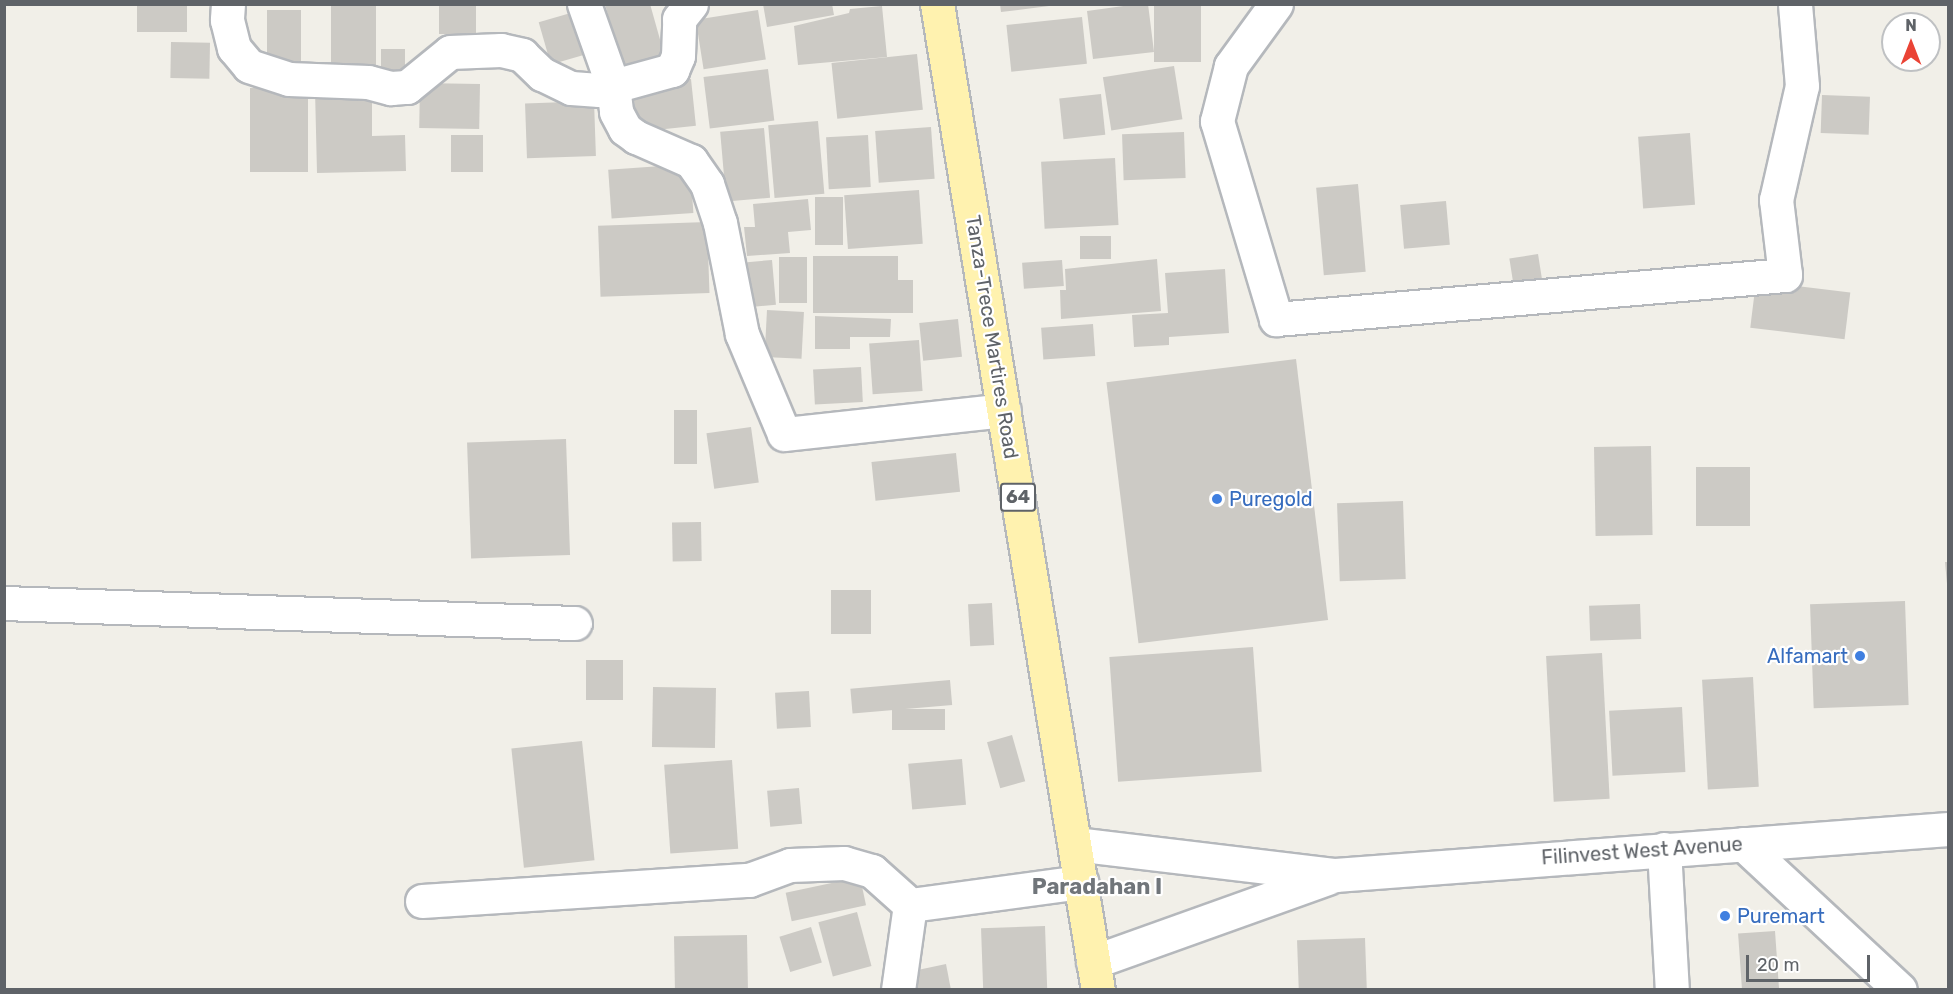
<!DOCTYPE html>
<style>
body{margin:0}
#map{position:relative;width:1953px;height:994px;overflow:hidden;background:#f1efe8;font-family:Rubik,sans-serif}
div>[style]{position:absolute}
.building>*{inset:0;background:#cccac5;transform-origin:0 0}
.roads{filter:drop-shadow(2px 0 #b5b8bc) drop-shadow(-2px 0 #b5b8bc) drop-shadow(0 2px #b5b8bc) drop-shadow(0 -2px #b5b8bc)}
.minor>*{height:33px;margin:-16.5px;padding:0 16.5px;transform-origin:16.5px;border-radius:16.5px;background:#fff}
.major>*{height:33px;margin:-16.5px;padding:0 16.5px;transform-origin:16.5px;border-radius:16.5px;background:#fff2af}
.dots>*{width:16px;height:16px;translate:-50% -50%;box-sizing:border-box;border:3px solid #fff;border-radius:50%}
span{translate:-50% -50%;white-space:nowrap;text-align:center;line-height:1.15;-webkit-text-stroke:4.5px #fff;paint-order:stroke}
.shield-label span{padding:2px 4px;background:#fff;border:2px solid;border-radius:4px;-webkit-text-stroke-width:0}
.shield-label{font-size:18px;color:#5f6368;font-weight:700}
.street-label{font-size:20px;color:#5f6368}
.shop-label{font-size:20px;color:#366cbe}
.left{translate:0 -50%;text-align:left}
.right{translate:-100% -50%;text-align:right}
.quarter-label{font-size:22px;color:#70757a;font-weight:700}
.frame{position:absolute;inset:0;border:6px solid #5f6368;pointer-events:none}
.north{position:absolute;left:1881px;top:12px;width:60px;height:60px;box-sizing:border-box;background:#fff;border:2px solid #bfc1c3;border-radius:50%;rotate:0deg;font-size:16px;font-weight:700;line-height:24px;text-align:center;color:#5f6368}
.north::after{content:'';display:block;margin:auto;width:21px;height:27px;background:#ea4335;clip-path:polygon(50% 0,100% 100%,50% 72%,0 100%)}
.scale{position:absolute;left:1746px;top:955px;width:124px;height:27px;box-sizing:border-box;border:3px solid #5f6368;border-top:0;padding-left:8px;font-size:18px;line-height:21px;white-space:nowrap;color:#5f6368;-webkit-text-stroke:4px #fff;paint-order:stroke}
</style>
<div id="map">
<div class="building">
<div style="left:137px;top:4px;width:50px;height:28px"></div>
<div style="left:439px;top:4px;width:37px;height:30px"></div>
<div style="clip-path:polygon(605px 4px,650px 4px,668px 68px,625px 79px)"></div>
<div style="clip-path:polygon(763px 4px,832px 4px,834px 15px,767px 27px)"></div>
<div style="clip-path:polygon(1000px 4px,1049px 4px,1049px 6px,1001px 12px)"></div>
<div style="clip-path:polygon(1138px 4px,1148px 4px,1154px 52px,1093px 59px,1087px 11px)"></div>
<div style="left:1154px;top:4px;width:47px;height:58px"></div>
<div style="left:331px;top:6px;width:45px;height:62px"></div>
<div style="clip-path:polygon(882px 6px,887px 57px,798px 65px,794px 26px,849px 13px,850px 9px)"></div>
<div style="left:267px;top:10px;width:34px;height:56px"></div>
<div style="left:581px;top:10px;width:44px;height:44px;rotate:74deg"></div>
<div style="left:758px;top:10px;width:50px;height:63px;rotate:81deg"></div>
<div style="left:1082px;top:17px;width:47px;height:76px;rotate:84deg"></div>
<div style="left:171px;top:42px;width:39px;height:36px;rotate:1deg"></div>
<div style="left:381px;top:49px;width:24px;height:30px"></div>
<div style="left:917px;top:54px;width:56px;height:86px;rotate:84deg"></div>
<div style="left:1174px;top:66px;width:54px;height:72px;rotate:81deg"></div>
<div style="left:768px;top:69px;width:52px;height:65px;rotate:83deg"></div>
<div style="left:691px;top:79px;width:47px;height:59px;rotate:84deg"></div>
<div style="left:420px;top:83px;width:60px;height:45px;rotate:1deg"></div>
<div style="left:250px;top:88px;width:58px;height:84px"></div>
<div style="clip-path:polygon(315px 90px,372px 90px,372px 136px,405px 135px,406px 171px,317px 173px)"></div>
<div style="left:1101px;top:94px;width:41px;height:42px;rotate:84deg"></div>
<div style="left:1822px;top:95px;width:48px;height:38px;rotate:2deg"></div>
<div style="left:594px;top:101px;width:55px;height:69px;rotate:88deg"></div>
<div style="left:818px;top:121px;width:73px;height:50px;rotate:85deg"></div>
<div style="left:931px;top:127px;width:52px;height:56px;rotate:86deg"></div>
<div style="left:764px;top:128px;width:70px;height:44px;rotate:85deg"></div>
<div style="left:1184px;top:132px;width:46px;height:62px;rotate:88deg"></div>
<div style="left:1690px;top:133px;width:72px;height:52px;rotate:86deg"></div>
<div style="left:451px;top:135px;width:32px;height:37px"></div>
<div style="left:868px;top:135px;width:52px;height:42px;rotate:87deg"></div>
<div style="left:1115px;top:158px;width:67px;height:74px;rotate:87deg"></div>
<div style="left:690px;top:164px;width:49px;height:82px;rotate:86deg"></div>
<div style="left:1358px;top:184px;width:88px;height:42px;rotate:85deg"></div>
<div style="left:919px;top:190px;width:54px;height:75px;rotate:86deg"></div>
<div style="left:815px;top:197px;width:28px;height:48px"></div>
<div style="clip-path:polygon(808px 199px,811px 230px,788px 232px,790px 253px,747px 256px,744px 227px,755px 227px,753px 204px)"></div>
<div style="left:1446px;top:201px;width:44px;height:46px;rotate:85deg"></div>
<div style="left:707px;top:222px;width:71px;height:109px;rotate:88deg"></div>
<div style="left:1080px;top:236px;width:31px;height:23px"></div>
<div style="left:1538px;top:254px;width:33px;height:29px;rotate:81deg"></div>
<div style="clip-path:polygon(813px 256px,898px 256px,898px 280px,913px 280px,913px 313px,813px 313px)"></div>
<div style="left:779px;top:257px;width:28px;height:46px"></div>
<div style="clip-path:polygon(1157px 259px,1161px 311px,1061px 319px,1060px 290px,1066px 290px,1065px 269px)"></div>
<div style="left:772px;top:260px;width:45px;height:25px;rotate:85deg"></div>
<div style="left:1062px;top:260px;width:26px;height:40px;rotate:86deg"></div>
<div style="clip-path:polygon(1225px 269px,1229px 333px,1169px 337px,1169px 345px,1134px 347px,1132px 315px,1168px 313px,1165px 273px)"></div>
<div style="left:1756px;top:281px;width:95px;height:47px;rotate:7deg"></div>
<div style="left:767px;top:310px;width:37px;height:47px;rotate:3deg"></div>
<div style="clip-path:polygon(815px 316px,891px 319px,890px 337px,850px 337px,850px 349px,815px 349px)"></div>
<div style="left:958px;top:319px;width:38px;height:39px;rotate:84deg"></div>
<div style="left:1093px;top:324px;width:32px;height:52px;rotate:86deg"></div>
<div style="left:919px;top:340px;width:51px;height:50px;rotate:86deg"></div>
<div style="left:1296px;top:359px;width:263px;height:191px;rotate:83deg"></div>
<div style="left:861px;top:367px;width:35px;height:48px;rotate:87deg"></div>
<div style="left:674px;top:410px;width:23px;height:54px"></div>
<div style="left:751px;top:427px;width:56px;height:45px;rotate:82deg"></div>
<div style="left:566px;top:439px;width:116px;height:99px;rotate:88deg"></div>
<div style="left:1651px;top:446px;width:89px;height:57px;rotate:89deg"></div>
<div style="left:956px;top:453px;width:39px;height:85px;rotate:84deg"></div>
<div style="left:1696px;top:467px;width:54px;height:59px"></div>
<div style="left:1403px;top:501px;width:78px;height:66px;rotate:88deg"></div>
<div style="left:701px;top:522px;width:39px;height:29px;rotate:89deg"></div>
<div style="clip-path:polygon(1945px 562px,1948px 562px,1948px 584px,1947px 584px)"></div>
<div style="left:831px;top:590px;width:40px;height:44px"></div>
<div style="left:1905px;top:601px;width:104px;height:95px;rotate:88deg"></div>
<div style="left:992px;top:603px;width:42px;height:24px;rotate:87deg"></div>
<div style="left:1640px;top:604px;width:35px;height:51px;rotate:88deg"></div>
<div style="left:1253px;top:647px;width:125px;height:144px;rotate:86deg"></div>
<div style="left:1602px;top:653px;width:146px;height:56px;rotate:87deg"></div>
<div style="left:586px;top:660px;width:37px;height:40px"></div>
<div style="left:1753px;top:677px;width:110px;height:51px;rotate:87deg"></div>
<div style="left:950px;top:680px;width:25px;height:100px;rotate:85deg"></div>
<div style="left:653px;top:687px;width:63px;height:60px;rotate:1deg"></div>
<div style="left:809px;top:691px;width:36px;height:34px;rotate:87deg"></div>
<div style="left:1682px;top:707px;width:65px;height:73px;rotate:87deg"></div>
<div style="left:945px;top:709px;width:21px;height:53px;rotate:90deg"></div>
<div style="left:1012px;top:735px;width:48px;height:26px;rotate:74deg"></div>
<div style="left:582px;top:741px;width:120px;height:71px;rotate:84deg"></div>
<div style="left:962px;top:759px;width:46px;height:54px;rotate:85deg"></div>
<div style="left:732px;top:760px;width:89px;height:68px;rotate:86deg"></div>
<div style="left:799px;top:788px;width:36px;height:32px;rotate:85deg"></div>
<div style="left:860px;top:877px;width:29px;height:76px;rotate:78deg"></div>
<div style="left:857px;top:912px;width:56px;height:40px;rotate:75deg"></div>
<div style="left:1045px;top:926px;width:64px;height:64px;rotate:88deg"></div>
<div style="left:811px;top:927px;width:37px;height:33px;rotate:73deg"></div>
<div style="left:1775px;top:931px;width:59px;height:37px;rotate:86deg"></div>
<div style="left:747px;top:935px;width:55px;height:73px;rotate:89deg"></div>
<div style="left:1365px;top:938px;width:52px;height:68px;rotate:88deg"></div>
<div style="clip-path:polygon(946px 964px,951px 990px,917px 990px,913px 971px)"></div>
</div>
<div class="roads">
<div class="minor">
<div style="left:228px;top:4px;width:16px;rotate:94deg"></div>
<div style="left:227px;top:20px;width:29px;rotate:76deg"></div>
<div style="left:234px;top:48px;width:23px;rotate:50deg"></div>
<div style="left:249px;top:66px;width:42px;rotate:18deg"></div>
<div style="left:289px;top:79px;width:79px;rotate:2.2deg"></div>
<div style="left:368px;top:82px;width:24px;rotate:15deg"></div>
<div style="left:391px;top:88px;width:16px;rotate:-4deg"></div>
<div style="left:407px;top:87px;width:55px;rotate:-39.1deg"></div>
<div style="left:450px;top:52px;width:51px;rotate:-2.2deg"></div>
<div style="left:501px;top:50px;width:22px;rotate:13deg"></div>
<div style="left:522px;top:55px;width:28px;rotate:44deg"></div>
<div style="left:542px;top:74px;width:32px;rotate:26deg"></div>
<div style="left:571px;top:88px;width:28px;rotate:4deg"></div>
<div style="left:599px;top:90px;width:76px;rotate:-15.3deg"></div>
<div style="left:672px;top:70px;width:15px;rotate:-67deg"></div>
<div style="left:678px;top:56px;width:37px;rotate:-88deg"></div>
<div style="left:679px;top:19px;width:19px;rotate:-51deg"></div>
<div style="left:584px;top:4px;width:87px;rotate:70.5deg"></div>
<div style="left:613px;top:86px;width:26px;rotate:83deg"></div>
<div style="left:616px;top:112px;width:19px;rotate:62deg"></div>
<div style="left:625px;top:129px;width:14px;rotate:36deg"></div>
<div style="left:636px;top:137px;width:60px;rotate:23.6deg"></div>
<div style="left:691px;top:161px;width:28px;rotate:55deg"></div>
<div style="left:707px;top:184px;width:41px;rotate:71.6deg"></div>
<div style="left:720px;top:223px;width:113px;rotate:78.8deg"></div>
<div style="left:742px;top:334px;width:108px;rotate:67.2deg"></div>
<div style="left:784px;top:434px;width:221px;rotate:-6.2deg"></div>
<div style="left:1276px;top:4px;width:77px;rotate:126deg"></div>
<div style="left:1231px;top:66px;width:57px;rotate:104.3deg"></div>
<div style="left:1217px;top:121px;width:207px;rotate:73.4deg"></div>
<div style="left:1276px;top:319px;width:511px;rotate:-4.94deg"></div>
<div style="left:1785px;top:275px;width:76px;rotate:-96.8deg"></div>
<div style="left:1776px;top:200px;width:117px;rotate:-77.2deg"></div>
<div style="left:1802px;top:86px;width:82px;rotate:-94.9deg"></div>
<div style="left:4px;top:603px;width:571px;rotate:2.01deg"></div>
<div style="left:1075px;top:844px;width:262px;rotate:6.8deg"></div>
<div style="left:1335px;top:875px;width:615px;rotate:-4.29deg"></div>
<div style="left:1743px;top:844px;width:214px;rotate:42.9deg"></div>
<div style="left:1664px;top:849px;width:141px;rotate:86.8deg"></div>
<div style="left:422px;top:901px;width:328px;rotate:-3.7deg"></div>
<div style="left:749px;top:880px;width:44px;rotate:-20.1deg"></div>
<div style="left:790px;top:865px;width:54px;rotate:-2.1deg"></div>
<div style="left:844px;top:863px;width:29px;rotate:16deg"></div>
<div style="left:872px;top:871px;width:51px;rotate:41.8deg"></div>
<div style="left:910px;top:905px;width:173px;rotate:-7.7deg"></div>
<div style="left:1093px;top:962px;width:249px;rotate:-19.7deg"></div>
<div style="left:898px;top:990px;width:86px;rotate:-82deg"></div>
</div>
<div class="major">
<div style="left:937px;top:4px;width:999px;rotate:80.73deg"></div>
</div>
</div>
<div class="dots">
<div style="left:1217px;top:499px;background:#3f7fe0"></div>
<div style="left:1860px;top:656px;background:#3f7fe0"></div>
<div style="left:1725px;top:916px;background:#3f7fe0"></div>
</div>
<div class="shield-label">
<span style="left:1018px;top:497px">64</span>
</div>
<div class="street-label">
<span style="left:992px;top:337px;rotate:81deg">Tanza-Trece Martires Road</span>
<span style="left:1642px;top:851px;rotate:-4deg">Filinvest West Avenue</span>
</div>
<div class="shop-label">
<span class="left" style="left:1229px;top:499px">Puregold</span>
<span class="right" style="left:1848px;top:656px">Alfamart</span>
<span class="left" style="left:1737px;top:916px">Puremart</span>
</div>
<div class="quarter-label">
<span style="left:1097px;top:887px">Paradahan I</span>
</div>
<div class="frame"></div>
<div class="north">N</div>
<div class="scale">20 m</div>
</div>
